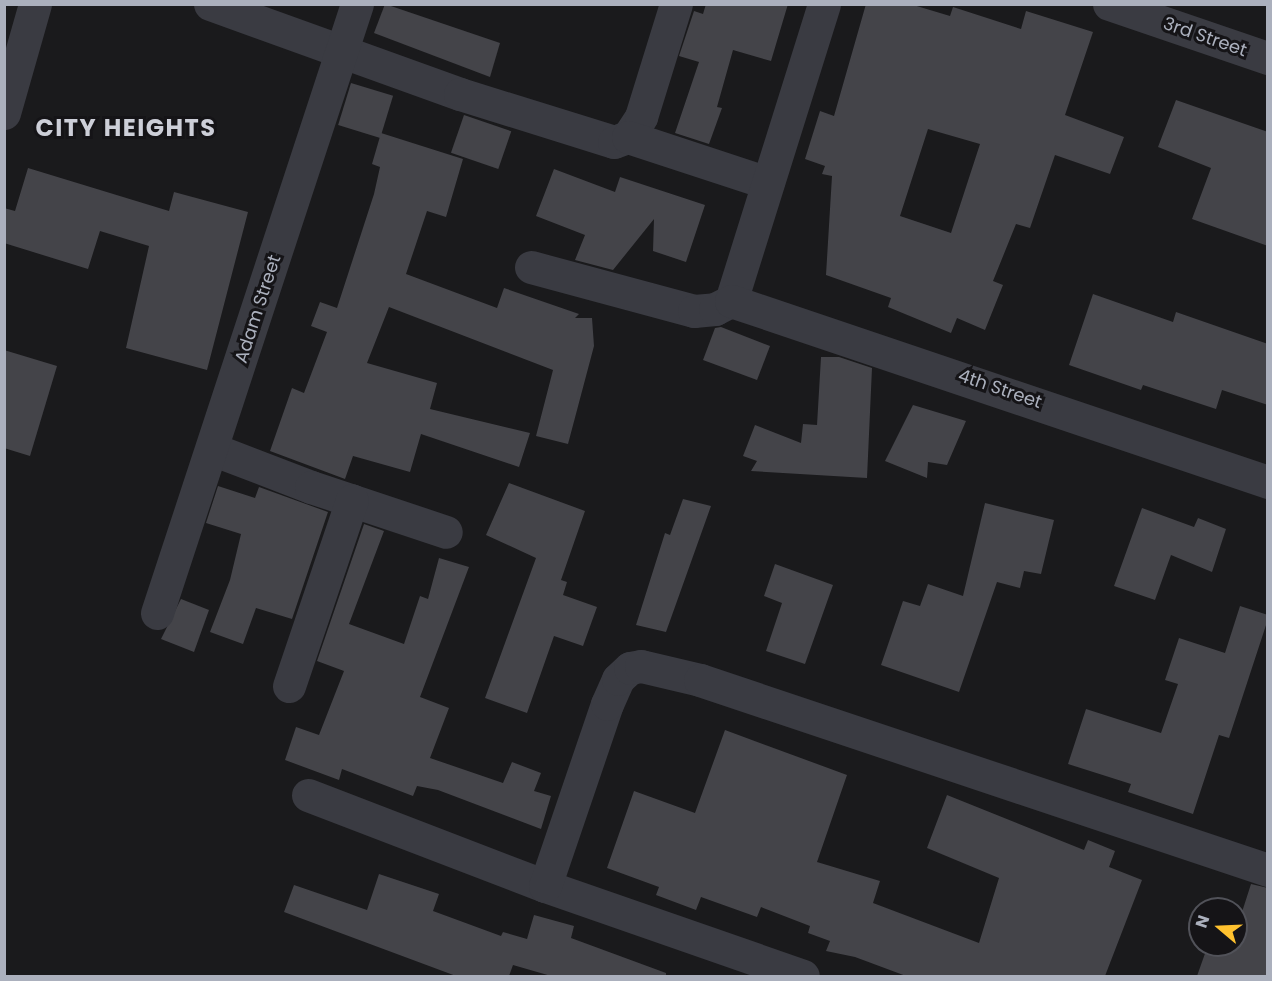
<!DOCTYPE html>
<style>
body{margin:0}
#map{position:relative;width:1272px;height:981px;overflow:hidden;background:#1a1a1c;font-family:Poppins,sans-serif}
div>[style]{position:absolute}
.building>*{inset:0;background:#444449;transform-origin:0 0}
.minor>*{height:33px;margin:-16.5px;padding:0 16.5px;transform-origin:16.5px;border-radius:16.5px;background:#3a3b42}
span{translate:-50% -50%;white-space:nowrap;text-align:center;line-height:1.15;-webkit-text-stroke:6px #151417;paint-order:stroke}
.street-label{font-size:18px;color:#abb0bd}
.district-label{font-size:24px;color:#cdcfd8;font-weight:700;letter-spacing:1.5px}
.frame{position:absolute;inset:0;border:6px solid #abb0bd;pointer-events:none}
.north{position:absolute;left:1188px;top:897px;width:60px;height:60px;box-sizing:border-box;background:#151417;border:2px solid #515259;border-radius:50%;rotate:289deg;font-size:16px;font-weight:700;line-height:24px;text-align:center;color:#abb0bd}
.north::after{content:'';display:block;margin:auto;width:21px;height:27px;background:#ffc22f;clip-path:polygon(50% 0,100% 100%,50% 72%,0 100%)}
</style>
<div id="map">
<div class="building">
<div style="clip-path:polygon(385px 4px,500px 43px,490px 77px,374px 33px)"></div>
<div style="clip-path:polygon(706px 4px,788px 4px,771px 61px,733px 50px,717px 107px,722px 108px,709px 144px,675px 133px,699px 62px,679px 56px,694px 11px,703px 14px)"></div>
<div style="clip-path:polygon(evenodd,866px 4px,910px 4px,950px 16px,953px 7px,1021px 29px,1026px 11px,1093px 32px,1065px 115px,1124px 137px,1110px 174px,1055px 155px,1030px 228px,1016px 224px,993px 281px,1003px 285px,985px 330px,957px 318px,951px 333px,888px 307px,891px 298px,826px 275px,832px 176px,822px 174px,825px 166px,805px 159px,820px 111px,834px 116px,866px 4px,928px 129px,980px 144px,951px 233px,900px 216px,928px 129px)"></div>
<div style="left:351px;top:83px;width:44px;height:44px;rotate:17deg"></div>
<div style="clip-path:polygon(1176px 100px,1268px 132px,1268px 246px,1192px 219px,1211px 168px,1158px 147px)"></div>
<div style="left:464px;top:115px;width:50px;height:40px;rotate:19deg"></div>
<div style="clip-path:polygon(381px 133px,463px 159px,446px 217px,427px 211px,406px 274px,497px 308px,504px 288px,579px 314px,575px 318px,592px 318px,594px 346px,568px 444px,536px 436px,553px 370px,389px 307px,367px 363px,437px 383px,430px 409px,530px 433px,519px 467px,421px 434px,410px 472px,353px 456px,345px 479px,270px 451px,292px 388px,304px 393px,327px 332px,311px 326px,320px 302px,337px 308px,374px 194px,380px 167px,372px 164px)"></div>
<div style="clip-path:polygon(28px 168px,169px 211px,174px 192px,248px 212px,207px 370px,126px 348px,149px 246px,100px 231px,88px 269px,4px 243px,4px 208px,15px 211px)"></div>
<div style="clip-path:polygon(554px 169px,615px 192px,620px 177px,705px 205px,686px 262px,653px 251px,654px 219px,613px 270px,575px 260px,585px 235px,536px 216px)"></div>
<div style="clip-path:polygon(1093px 294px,1173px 322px,1176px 312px,1268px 344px,1268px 405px,1222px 390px,1216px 409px,1143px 385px,1141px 390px,1069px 365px)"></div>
<div style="clip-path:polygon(721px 327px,770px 346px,757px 380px,703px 360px,715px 328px)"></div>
<div style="clip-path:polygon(4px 350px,57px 366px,30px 456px,4px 448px)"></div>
<div style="clip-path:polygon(821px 357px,839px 357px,872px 368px,867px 478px,751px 471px,757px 461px,743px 456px,755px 425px,801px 443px,803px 424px,817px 425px)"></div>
<div style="clip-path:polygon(913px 405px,966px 421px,947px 465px,928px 462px,927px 478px,885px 461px)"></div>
<div style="clip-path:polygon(509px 483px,585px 511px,561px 580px,567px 582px,563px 595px,597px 607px,583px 646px,554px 636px,527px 713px,485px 698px,536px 558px,486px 535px)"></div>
<div style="clip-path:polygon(218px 486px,255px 498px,259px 487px,328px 512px,292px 619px,256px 608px,243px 644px,210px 632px,230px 580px,241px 534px,206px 523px)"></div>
<div style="clip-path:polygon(683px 499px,711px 506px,666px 632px,636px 625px,665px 533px,670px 535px)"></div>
<div style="clip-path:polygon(985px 503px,1054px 520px,1041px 574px,1024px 571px,1020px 588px,997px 582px,959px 692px,881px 665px,903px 601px,920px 606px,928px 584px,963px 596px)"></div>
<div style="clip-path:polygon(1142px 508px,1194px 527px,1198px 518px,1226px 529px,1212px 572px,1171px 555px,1155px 600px,1114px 586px)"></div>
<div style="clip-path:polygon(364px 524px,384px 531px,349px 624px,404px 644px,420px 596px,428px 599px,439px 558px,469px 567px,420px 697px,449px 708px,430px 758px,503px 783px,512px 762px,541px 773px,534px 791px,551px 796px,541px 829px,438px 790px,417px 786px,413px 796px,342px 769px,339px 780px,285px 760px,296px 727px,319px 735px,344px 671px,317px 661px)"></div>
<div style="clip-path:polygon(775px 564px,833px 585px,805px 664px,766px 651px,782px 603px,764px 596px)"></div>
<div style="clip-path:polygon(181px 599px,209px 610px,194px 652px,161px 639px)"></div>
<div style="clip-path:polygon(1240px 606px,1268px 615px,1268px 619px,1229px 738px,1219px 735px,1193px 814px,1128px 792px,1131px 784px,1068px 764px,1086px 709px,1161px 733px,1178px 684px,1165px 680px,1179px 638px,1225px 653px)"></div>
<div style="clip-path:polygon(725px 730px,847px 775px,817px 862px,880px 881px,873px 903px,979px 943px,999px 878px,927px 848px,947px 795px,1084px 850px,1088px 840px,1115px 851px,1109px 867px,1142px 880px,1105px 976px,906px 976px,855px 957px,826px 951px,830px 941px,808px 933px,810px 926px,761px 907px,757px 917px,701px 897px,696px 910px,656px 895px,659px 887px,607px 868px,634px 791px,695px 813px)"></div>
<div style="clip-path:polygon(379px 874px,439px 894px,433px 911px,501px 936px,503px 932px,527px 939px,534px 915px,574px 926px,571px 938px,666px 973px,666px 976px,551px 976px,513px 965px,509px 976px,456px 976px,284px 912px,294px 885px,367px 910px)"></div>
<div style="clip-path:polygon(1251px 884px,1268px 888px,1268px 976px,1197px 976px,1208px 945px,1236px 945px,1236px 910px,1242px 912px)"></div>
</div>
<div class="minor">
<div style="left:210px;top:4px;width:266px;rotate:19.8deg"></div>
<div style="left:460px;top:94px;width:161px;rotate:17.3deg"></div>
<div style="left:614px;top:142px;width:15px;rotate:-20deg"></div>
<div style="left:628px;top:137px;width:24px;rotate:-57deg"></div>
<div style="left:641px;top:117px;width:118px;rotate:-72.8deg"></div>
<div style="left:1109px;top:4px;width:168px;rotate:18.8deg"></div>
<div style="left:4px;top:113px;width:113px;rotate:-74.1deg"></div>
<div style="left:628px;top:137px;width:147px;rotate:18.2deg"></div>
<div style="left:531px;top:267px;width:169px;rotate:15.1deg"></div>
<div style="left:694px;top:311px;width:21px;rotate:-5deg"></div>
<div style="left:715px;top:309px;width:18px;rotate:-27deg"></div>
<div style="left:731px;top:301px;width:311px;rotate:-72.6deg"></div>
<div style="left:731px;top:301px;width:567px;rotate:18.63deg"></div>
<div style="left:212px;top:449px;width:106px;rotate:21deg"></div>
<div style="left:311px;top:487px;width:142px;rotate:18.4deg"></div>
<div style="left:157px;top:613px;width:641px;rotate:-71.82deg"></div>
<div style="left:289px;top:686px;width:196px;rotate:-71.3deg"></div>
<div style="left:308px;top:795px;width:254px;rotate:21deg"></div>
<div style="left:545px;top:886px;width:273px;rotate:19.2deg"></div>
<div style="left:545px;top:886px;width:192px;rotate:-71.2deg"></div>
<div style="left:607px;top:704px;width:27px;rotate:-66deg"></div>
<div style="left:618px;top:679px;width:16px;rotate:-43deg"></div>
<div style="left:630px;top:668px;width:11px;rotate:-10deg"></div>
<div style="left:641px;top:666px;width:61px;rotate:13.3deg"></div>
<div style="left:700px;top:680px;width:599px;rotate:18.5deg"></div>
</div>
<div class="street-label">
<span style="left:1205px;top:37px;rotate:19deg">3rd Street</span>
<span style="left:258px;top:309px;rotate:-72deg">Adam Street</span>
<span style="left:1000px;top:389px;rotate:19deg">4th Street</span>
</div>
<div class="district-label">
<span style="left:126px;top:128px">CITY HEIGHTS</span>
</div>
<div class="frame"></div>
<div class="north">N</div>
</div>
